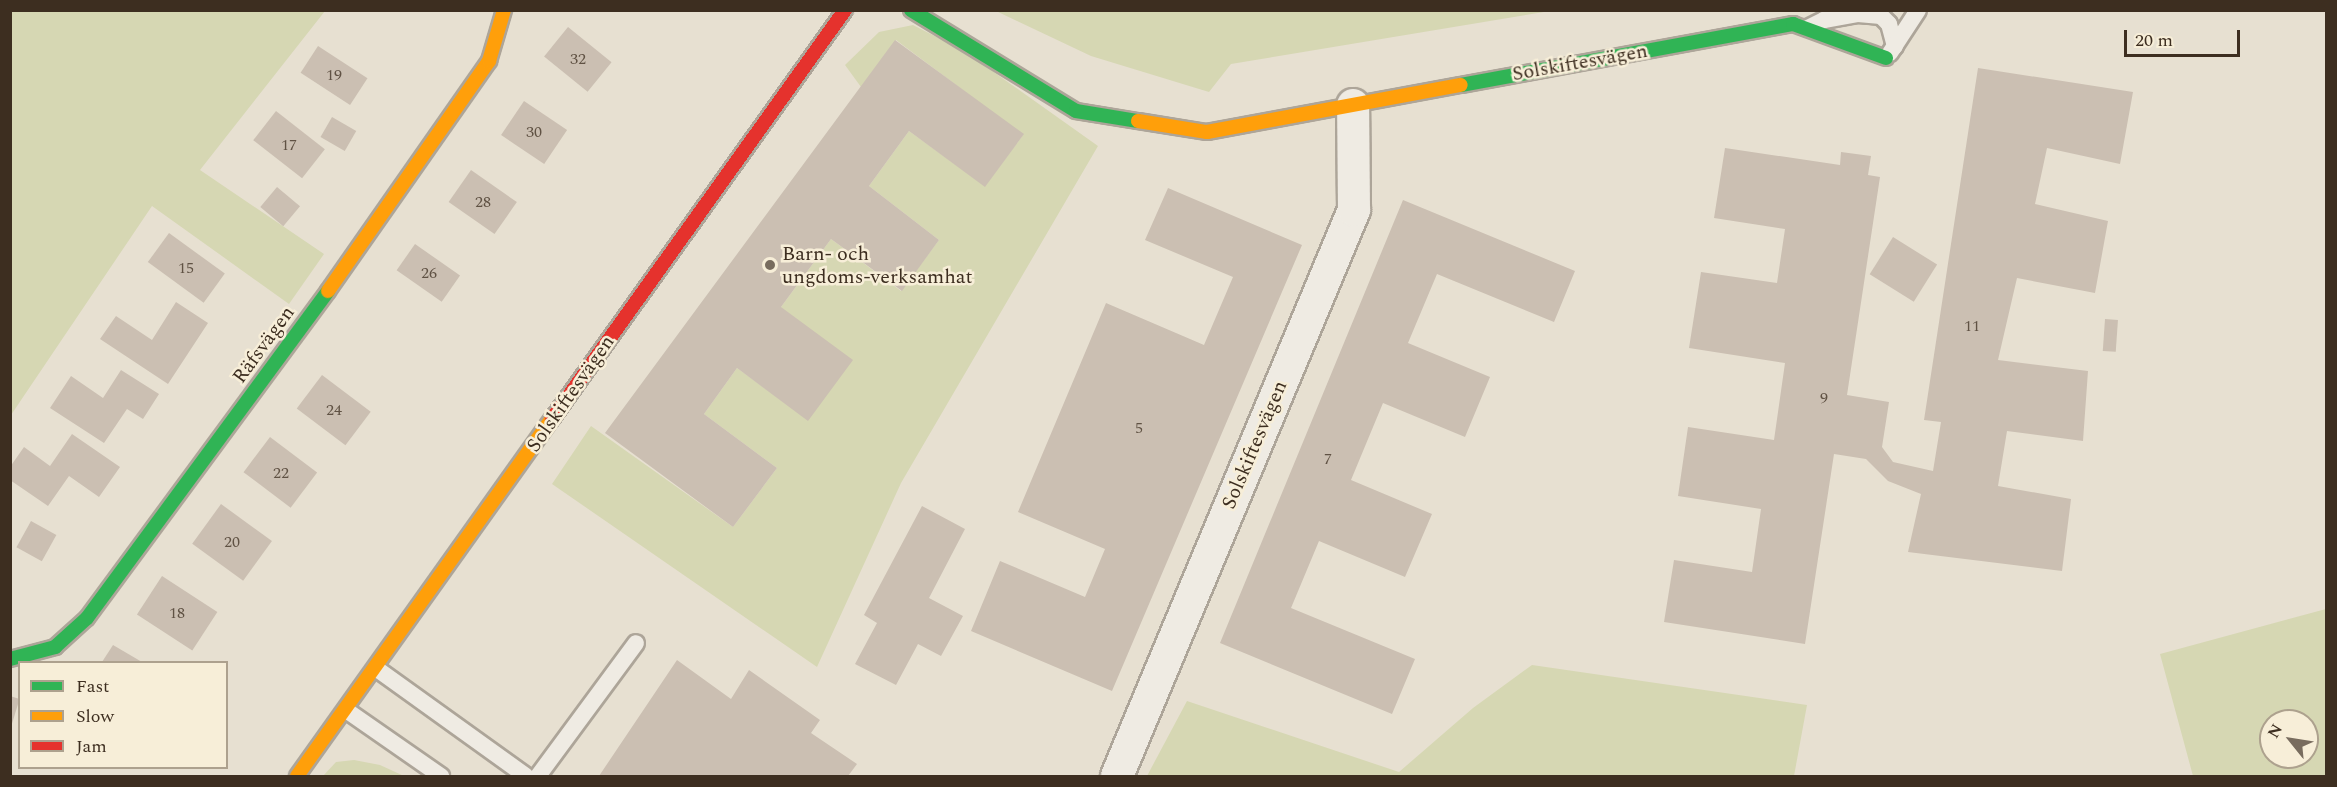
<!DOCTYPE html>
<meta charset="utf-8">
<style>
body{margin:0}
#map{position:relative;width:2337px;height:787px;overflow:hidden;background:#e7e0d1;font-family:Spectral,serif}
div>[style]{position:absolute}
.green>*{inset:0;background:#d6d7b3}
.building>*{inset:0;background:#cbbfb2;transform-origin:0 0}
.roads{filter:drop-shadow(2px 0 #ada599) drop-shadow(-2px 0 #ada599) drop-shadow(0 2px #ada599) drop-shadow(0 -2px #ada599)}
.lane>*{height:16px;margin:-8px;padding:0 8px;transform-origin:8px;border-radius:8px;background:#efebe3}
.street>*{height:32px;margin:-16px;padding:0 16px;transform-origin:16px;border-radius:16px;background:#efebe3}
.fast>*{height:14px;margin:-7px;padding:0 7px;transform-origin:7px;border-radius:7px;background:#30b455}
.slow>*{height:14px;margin:-7px;padding:0 7px;transform-origin:7px;border-radius:7px;background:#ff9f0a}
.jam>*{height:14px;margin:-7px;padding:0 7px;transform-origin:7px;border-radius:7px;background:#e5322d}
.dots>*{width:16px;height:16px;translate:-50% -50%;box-sizing:border-box;border:3px solid #f7eed8;border-radius:50%}
span{translate:-50% -50%;white-space:nowrap;text-align:center;line-height:1.15;-webkit-text-stroke:5px #f7eed8;paint-order:stroke}
.number-label{font-size:16px;color:#605244}
.number-label span{-webkit-text-stroke-width:0}
.street-label{font-size:20px;color:#3d2e20}
.poi-label{font-size:20px;color:#3d2e20}
.left{translate:0 -50%;text-align:left}
.frame{position:absolute;inset:0;border:12px solid #3d2e20;pointer-events:none}
.legend{position:absolute;left:18px;top:661px;width:210px;height:108px;box-sizing:border-box;background:#f7eed8;border:2px solid #ada18e;margin:0;padding:8px 10px;list-style:none;font-size:18px;color:#3d2e20}
.legend li{display:flex;align-items:center;gap:12px;height:30px}
.legend b{width:30px;border:2px solid #ada18e}
.north{position:absolute;left:2259px;top:709px;width:60px;height:60px;box-sizing:border-box;background:#f7eed8;border:2px solid #ada18e;border-radius:50%;rotate:300deg;font-size:16px;font-weight:700;line-height:24px;text-align:center;color:#3d2e20}
.north::after{content:'';display:block;margin:auto;width:21px;height:27px;background:#786c5e;clip-path:polygon(50% 0,100% 100%,50% 72%,0 100%)}
.scale{position:absolute;left:2124px;top:30px;width:116px;height:27px;box-sizing:border-box;border:3px solid #3d2e20;border-top:0;padding-left:8px;font-size:18px;line-height:21px;white-space:nowrap;color:#3d2e20;-webkit-text-stroke:4px #f7eed8;paint-order:stroke}
</style>
<div id="map">
<div class="green">
<div style="clip-path:polygon(11px 10px,325px 11px,200px 170px,324px 254px,289px 304px,152px 206px,11px 415px)"></div>
<div style="clip-path:polygon(996px 11px,1550px 11px,1231px 64px,1209px 92px,1091px 56px)"></div>
<div style="clip-path:polygon(913px 25px,964px 51px,1098px 146px,901px 483px,817px 667px,552px 484px,591px 426px,733px 527px,777px 468px,704px 414px,737px 368px,808px 420px,781px 307px,831px 239px,901px 291px,939px 240px,869px 186px,909px 131px,985px 186px,1023px 135px,896px 40px,861px 87px,845px 65px,879px 32px)"></div>
<div style="clip-path:polygon(evenodd,2326px 609px,2326px 776px,2193px 776px,2160px 654px,2326px 609px,2271px 721px,2307px 721px,2307px 757px,2271px 757px,2271px 721px)"></div>
<div style="clip-path:polygon(1532px 665px,1807px 705px,1794px 776px,1147px 776px,1187px 701px,1399px 772px,1473px 708px)"></div>
<div style="clip-path:polygon(354px 760px,380px 765px,404px 776px,323px 776px,336px 762px)"></div>
</div>
<div class="building">
<div style="left:568px;top:27px;width:56px;height:38px;rotate:39deg"></div>
<div style="clip-path:polygon(895px 40px,1024px 134px,985px 187px,909px 131px,869px 186px,939px 240px,902px 291px,831px 239px,781px 307px,853px 360px,808px 421px,737px 368px,704px 414px,777px 468px,733px 527px,605px 433px)"></div>
<div style="left:318px;top:46px;width:59px;height:32px;rotate:33deg"></div>
<div style="clip-path:polygon(1978px 68px,2133px 92px,2120px 164px,2047px 148px,2035px 204px,2108px 221px,2095px 293px,2017px 278px,1998px 360px,2088px 371px,2083px 441px,2007px 431px,1998px 486px,2071px 499px,2062px 571px,1908px 552px,1921px 494px,1888px 481px,1866px 459px,1834px 454px,1805px 644px,1664px 622px,1674px 560px,1752px 572px,1761px 509px,1678px 496px,1688px 427px,1774px 440px,1785px 363px,1689px 348px,1701px 272px,1777px 283px,1785px 229px,1714px 218px,1725px 148px,1840px 165px,1841px 152px,1871px 156px,1868px 175px,1880px 177px,1847px 395px,1889px 402px,1882px 447px,1893px 462px,1933px 471px,1941px 422px,1924px 420px)"></div>
<div style="left:524px;top:101px;width:52px;height:41px;rotate:34deg"></div>
<div style="left:276px;top:111px;width:62px;height:37px;rotate:38deg"></div>
<div style="left:332px;top:117px;width:28px;height:23px;rotate:30deg"></div>
<div style="left:471px;top:170px;width:56px;height:39px;rotate:35deg"></div>
<div style="left:277px;top:187px;width:30px;height:26px;rotate:40deg"></div>
<div style="clip-path:polygon(1168px 188px,1302px 245px,1112px 691px,971px 631px,1000px 561px,1085px 597px,1105px 549px,1018px 512px,1106px 303px,1204px 345px,1233px 277px,1145px 240px)"></div>
<div style="clip-path:polygon(1403px 200px,1575px 271px,1554px 322px,1437px 274px,1408px 343px,1490px 377px,1465px 437px,1383px 403px,1351px 480px,1432px 514px,1405px 577px,1319px 541px,1291px 608px,1415px 659px,1392px 714px,1220px 643px)"></div>
<div style="left:169px;top:233px;width:69px;height:36px;rotate:36deg"></div>
<div style="left:1893px;top:237px;width:52px;height:44px;rotate:32deg"></div>
<div style="left:415px;top:244px;width:55px;height:32px;rotate:35deg"></div>
<div style="clip-path:polygon(176px 302px,208px 323px,168px 384px,100px 339px,116px 316px,152px 340px)"></div>
<div style="left:2105px;top:319px;width:13px;height:32px;rotate:4deg"></div>
<div style="clip-path:polygon(121px 370px,159px 394px,143px 419px,127px 409px,104px 443px,50px 408px,71px 376px,103px 398px)"></div>
<div style="left:322px;top:375px;width:61px;height:42px;rotate:37deg"></div>
<div style="clip-path:polygon(72px 434px,120px 467px,99px 497px,69px 476px,48px 506px,10px 480px,10px 467px,24px 447px,50px 466px)"></div>
<div style="left:270px;top:437px;width:59px;height:44px;rotate:37deg"></div>
<div style="left:221px;top:504px;width:63px;height:49px;rotate:36deg"></div>
<div style="clip-path:polygon(922px 506px,965px 529px,929px 598px,963px 616px,941px 656px,918px 644px,896px 685px,855px 664px,877px 623px,864px 615px)"></div>
<div style="left:31px;top:521px;width:29px;height:30px;rotate:29deg"></div>
<div style="left:162px;top:576px;width:66px;height:46px;rotate:33deg"></div>
<div style="clip-path:polygon(113px 645px,142px 662px,102px 662px)"></div>
<div style="clip-path:polygon(677px 660px,731px 699px,749px 670px,820px 720px,811px 733px,857px 764px,848px 776px,599px 776px)"></div>
<div style="left:10px;top:696px;width:10px;height:61px;rotate:17deg"></div>
</div>
<div class="roads">
<div class="lane">
<div style="left:1808px;top:28px;width:18px;rotate:-27deg"></div>
<div style="left:1824px;top:20px;width:35px;rotate:-10deg"></div>
<div style="left:1858px;top:14px;width:23px;rotate:5deg"></div>
<div style="left:1881px;top:16px;width:11px;rotate:45deg"></div>
<div style="left:1889px;top:24px;width:23px;rotate:75deg"></div>
<div style="left:1890px;top:53px;width:51px;rotate:-56.9deg"></div>
<div style="left:377px;top:669px;width:183px;rotate:35.7deg"></div>
<div style="left:346px;top:710px;width:116px;rotate:34.8deg"></div>
<div style="left:538px;top:776px;width:165px;rotate:-53.6deg"></div>
</div>
<div class="street">
<div style="left:1117px;top:776px;width:614px;rotate:-67.28deg"></div>
<div style="left:1354px;top:210px;width:105px;rotate:-90.5deg"></div>
</div>
<div class="fast">
<div style="left:911px;top:10px;width:193px;rotate:31.5deg"></div>
<div style="left:1076px;top:111px;width:63px;rotate:9.2deg"></div>
<div style="left:1461px;top:85px;width:338px;rotate:-10.4deg"></div>
<div style="left:1793px;top:24px;width:99px;rotate:20.1deg"></div>
<div style="left:10px;top:659px;width:47px;rotate:-14.9deg"></div>
<div style="left:55px;top:647px;width:43px;rotate:-42.2deg"></div>
<div style="left:87px;top:618px;width:406px;rotate:-53.6deg"></div>
</div>
<div class="slow">
<div style="left:1138px;top:121px;width:70px;rotate:9.1deg"></div>
<div style="left:1207px;top:132px;width:258px;rotate:-10.5deg"></div>
<div style="left:328px;top:291px;width:281px;rotate:-55deg"></div>
<div style="left:489px;top:61px;width:53px;rotate:-73.6deg"></div>
<div style="left:297px;top:776px;width:439px;rotate:-54.5deg"></div>
</div>
<div class="jam">
<div style="left:552px;top:419px;width:503px;rotate:-54.38deg"></div>
</div>
</div>
<div class="dots">
<div style="left:770px;top:265px;background:#786c5e"></div>
</div>
<div class="number-label">
<span style="left:578px;top:59px">32</span>
<span style="left:334px;top:75px">19</span>
<span style="left:534px;top:132px">30</span>
<span style="left:289px;top:145px">17</span>
<span style="left:483px;top:202px">28</span>
<span style="left:186px;top:268px">15</span>
<span style="left:429px;top:273px">26</span>
<span style="left:1972px;top:326px">11</span>
<span style="left:1824px;top:398px">9</span>
<span style="left:334px;top:410px">24</span>
<span style="left:1139px;top:428px">5</span>
<span style="left:1328px;top:459px">7</span>
<span style="left:281px;top:473px">22</span>
<span style="left:232px;top:542px">20</span>
<span style="left:177px;top:613px">18</span>
</div>
<div class="street-label">
<span style="left:1580px;top:63px;rotate:-10deg">Solskiftesvägen</span>
<span style="left:264px;top:345px;rotate:-54deg">Räfsvägen</span>
<span style="left:571px;top:394px;rotate:-55deg">Solskiftesvägen</span>
<span style="left:1255px;top:445px;rotate:-67deg">Solskiftesvägen</span>
</div>
<div class="poi-label">
<span class="left" style="left:782px;top:266px">Barn- och<br>ungdoms-verksamhat</span>
</div>
<div class="frame"></div>
<ul class="legend">
<li><b style="height:8px;background:#30b455"></b>Fast</li>
<li><b style="height:8px;background:#ff9f0a"></b>Slow</li>
<li><b style="height:8px;background:#e5322d"></b>Jam</li>
</ul>
<div class="north">N</div>
<div class="scale">20 m</div>
</div>
